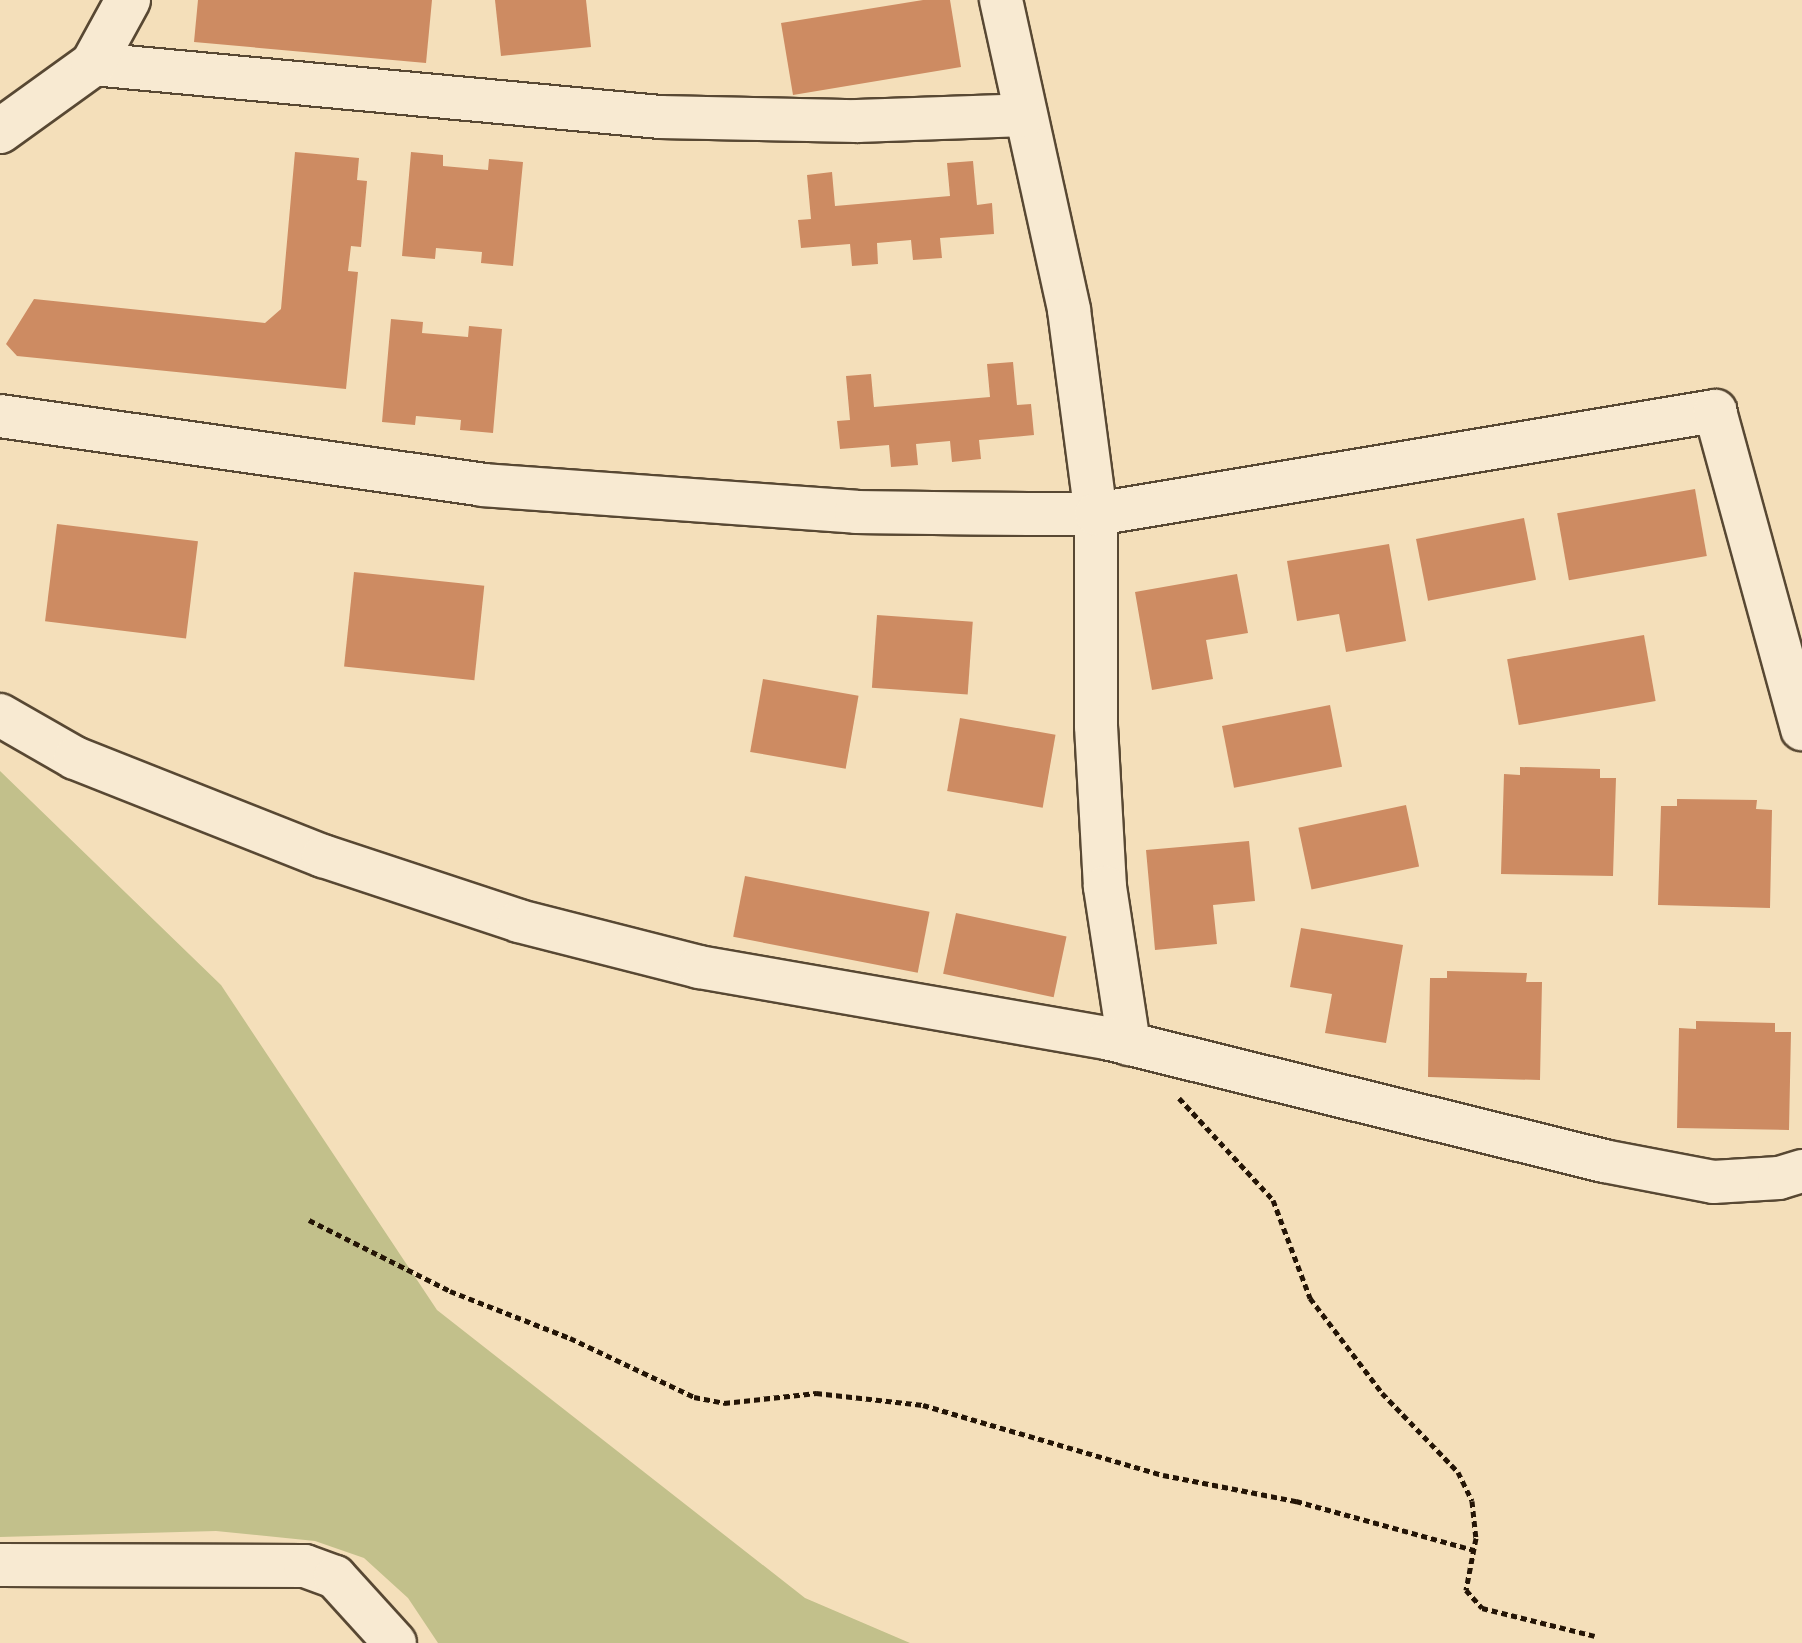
<!DOCTYPE html>
<style>
body{margin:0}
#map{position:relative;width:1802px;height:1643px;overflow:hidden;background:#f4dfba;font-family:Alegreya,serif}
div>[style]{position:absolute}
.green>*{inset:0;background:#c2c08b}
.building>*{inset:0;background:#cd8b62;transform-origin:0 0}
.path>*{height:5px;margin-top:-2.5px;transform-origin:0;background:repeating-linear-gradient(90deg,#241506 0 6px,transparent 0 10px)}
.roads{filter:drop-shadow(2px 0 #584833) drop-shadow(-2px 0 #584833) drop-shadow(0 2px #584833) drop-shadow(0 -2px #584833)}
.street>*{height:42px;margin:-21px;padding:0 21px;transform-origin:21px;border-radius:21px;background:#f8ead2}
.secondary>*{height:44px;margin:-22px;padding:0 22px;transform-origin:22px;border-radius:22px;background:#f8ead2}
span{translate:-50% -50%;white-space:nowrap;text-align:center;line-height:1.15;-webkit-text-stroke:6px #f8ead2;paint-order:stroke}
</style>
<div id="map">
<div class="green">
<div style="clip-path:polygon(0 771px,221px 985px,437px 1310px,805px 1598px,910px 1643px,438px 1643px,408px 1598px,364px 1558px,315px 1541px,216px 1531px,0 1537px)"></div>
</div>
<div class="building">
<div style="clip-path:polygon(198px 0,432px 0,426px 63px,194px 42px)"></div>
<div style="clip-path:polygon(495px 0,586px 0,591px 47px,501px 56px)"></div>
<div style="clip-path:polygon(923px 0,950px 0,961px 67px,793px 95px,781px 23px)"></div>
<div style="clip-path:polygon(295px 152px,359px 158px,357px 180px,367px 181px,361px 247px,351px 246px,348px 271px,358px 272px,346px 389px,17px 356px,6px 344px,34px 299px,265px 323px,281px 309px)"></div>
<div style="clip-path:polygon(411px 152px,443px 155px,443px 166px,488px 170px,489px 159px,523px 162px,513px 266px,481px 263px,482px 252px,436px 248px,435px 259px,402px 256px)"></div>
<div style="clip-path:polygon(973px 161px,977px 205px,992px 203px,994px 234px,940px 238px,942px 258px,913px 260px,911px 240px,877px 243px,878px 264px,852px 266px,850px 244px,801px 248px,798px 220px,811px 219px,807px 175px,832px 172px,835px 206px,950px 196px,947px 163px)"></div>
<div style="clip-path:polygon(391px 319px,423px 322px,422px 333px,468px 337px,469px 326px,502px 329px,493px 433px,460px 430px,461px 420px,416px 416px,415px 425px,382px 422px)"></div>
<div style="clip-path:polygon(1013px 362px,1017px 405px,1031px 404px,1034px 435px,979px 440px,981px 459px,952px 462px,950px 441px,916px 444px,918px 465px,891px 467px,889px 445px,840px 449px,837px 421px,850px 420px,846px 376px,871px 374px,874px 407px,990px 397px,987px 364px)"></div>
<div style="left:1695px;top:489px;width:68px;height:140px;rotate:80deg"></div>
<div style="left:1524px;top:518px;width:63px;height:110px;rotate:79deg"></div>
<div style="left:57px;top:524px;width:142px;height:98px;rotate:7deg"></div>
<div style="clip-path:polygon(1389px 544px,1406px 641px,1346px 652px,1339px 614px,1297px 621px,1287px 561px)"></div>
<div style="left:354px;top:572px;width:131px;height:95px;rotate:6deg"></div>
<div style="clip-path:polygon(1237px 574px,1248px 633px,1206px 640px,1213px 679px,1152px 690px,1135px 592px)"></div>
<div style="left:877px;top:615px;width:96px;height:73px;rotate:4deg"></div>
<div style="left:1644px;top:635px;width:67px;height:139px;rotate:80deg"></div>
<div style="left:763px;top:679px;width:97px;height:74px;rotate:10deg"></div>
<div style="left:1330px;top:705px;width:63px;height:110px;rotate:79deg"></div>
<div style="left:960px;top:718px;width:97px;height:74px;rotate:10deg"></div>
<div style="clip-path:polygon(1520px 767px,1600px 769px,1600px 778px,1616px 778px,1613px 876px,1501px 874px,1504px 774px,1520px 775px)"></div>
<div style="clip-path:polygon(1677px 799px,1757px 800px,1756px 809px,1772px 810px,1770px 908px,1658px 905px,1661px 806px,1677px 806px)"></div>
<div style="left:1406px;top:805px;width:63px;height:110px;rotate:78deg"></div>
<div style="clip-path:polygon(1249px 841px,1255px 901px,1213px 905px,1217px 944px,1155px 950px,1146px 850px)"></div>
<div style="left:745px;top:876px;width:188px;height:62px;rotate:11deg"></div>
<div style="left:956px;top:913px;width:113px;height:62px;rotate:12deg"></div>
<div style="clip-path:polygon(1301px 928px,1403px 945px,1386px 1043px,1325px 1033px,1332px 994px,1290px 987px)"></div>
<div style="clip-path:polygon(1447px 971px,1527px 973px,1526px 982px,1542px 982px,1540px 1080px,1428px 1077px,1430px 978px,1447px 978px)"></div>
<div style="clip-path:polygon(1696px 1021px,1775px 1023px,1775px 1032px,1791px 1032px,1789px 1130px,1677px 1128px,1679px 1028px,1696px 1029px)"></div>
</div>
<div class="path">
<div style="left:1179px;top:1098px;width:139px;rotate:47.3deg"></div>
<div style="left:1273px;top:1200px;width:105px;rotate:69.3deg"></div>
<div style="left:1310px;top:1298px;width:119px;rotate:52.8deg"></div>
<div style="left:1382px;top:1393px;width:110px;rotate:46.1deg"></div>
<div style="left:1458px;top:1472px;width:32px;rotate:64deg"></div>
<div style="left:1472px;top:1501px;width:37px;rotate:84deg"></div>
<div style="left:1476px;top:1538px;width:53px;rotate:100.9deg"></div>
<div style="left:1466px;top:1590px;width:24px;rotate:48deg"></div>
<div style="left:1482px;top:1608px;width:116px;rotate:13.9deg"></div>
<div style="left:309px;top:1220px;width:158px;rotate:26.7deg"></div>
<div style="left:450px;top:1291px;width:129px;rotate:21.4deg"></div>
<div style="left:570px;top:1338px;width:137px;rotate:25.4deg"></div>
<div style="left:694px;top:1397px;width:31px;rotate:11deg"></div>
<div style="left:724px;top:1403px;width:93px;rotate:-6.2deg"></div>
<div style="left:816px;top:1393px;width:108px;rotate:6.4deg"></div>
<div style="left:923px;top:1405px;width:250px;rotate:16.3deg"></div>
<div style="left:1163px;top:1475px;width:136px;rotate:11.1deg"></div>
<div style="left:1296px;top:1501px;width:185px;rotate:15.4deg"></div>
</div>
<div class="roads">
<div class="street">
<div style="left:1001px;top:0;width:317px;rotate:77.6deg"></div>
<div style="left:1069px;top:310px;width:206px;rotate:82.5deg"></div>
<div style="left:1096px;top:514px;width:212px;rotate:90deg"></div>
<div style="left:1096px;top:726px;width:161px;rotate:86.8deg"></div>
<div style="left:1105px;top:887px;width:159px;rotate:81.3deg"></div>
<div style="left:93px;top:64px;width:569px;rotate:5.34deg"></div>
<div style="left:660px;top:117px;width:197px;rotate:1.2deg"></div>
<div style="left:857px;top:121px;width:168px;rotate:-2deg"></div>
<div style="left:0;top:416px;width:487px;rotate:8.1deg"></div>
<div style="left:482px;top:485px;width:375px;rotate:4.1deg"></div>
<div style="left:856px;top:512px;width:173px;rotate:0.7deg"></div>
<div style="left:1029px;top:514px;width:67px"></div>
<div style="left:1096px;top:514px;width:628px;rotate:-9.45deg"></div>
<div style="left:1715px;top:411px;width:330px;rotate:74.7deg"></div>
<div style="left:0;top:715px;width:86px;rotate:29.8deg"></div>
<div style="left:75px;top:758px;width:267px;rotate:21.6deg"></div>
<div style="left:323px;top:856px;width:206px;rotate:18.3deg"></div>
<div style="left:519px;top:921px;width:186px;rotate:14.3deg"></div>
<div style="left:699px;top:967px;width:417px;rotate:9.9deg"></div>
<div style="left:1110px;top:1039px;width:509px;rotate:13.87deg"></div>
<div style="left:1604px;top:1161px;width:111px;rotate:10.9deg"></div>
<div style="left:1713px;top:1182px;width:66px;rotate:-3.5deg"></div>
<div style="left:1779px;top:1178px;width:24px;rotate:-17deg"></div>
<div style="left:0;top:1565px;width:305px;rotate:0.2deg"></div>
<div style="left:305px;top:1566px;width:32px;rotate:20deg"></div>
<div style="left:335px;top:1577px;width:89px;rotate:47.7deg"></div>
</div>
<div class="secondary">
<div style="left:0;top:131px;width:115px;rotate:-35.8deg"></div>
<div style="left:93px;top:64px;width:73px;rotate:-61.3deg"></div>
</div>
</div>
</div>
